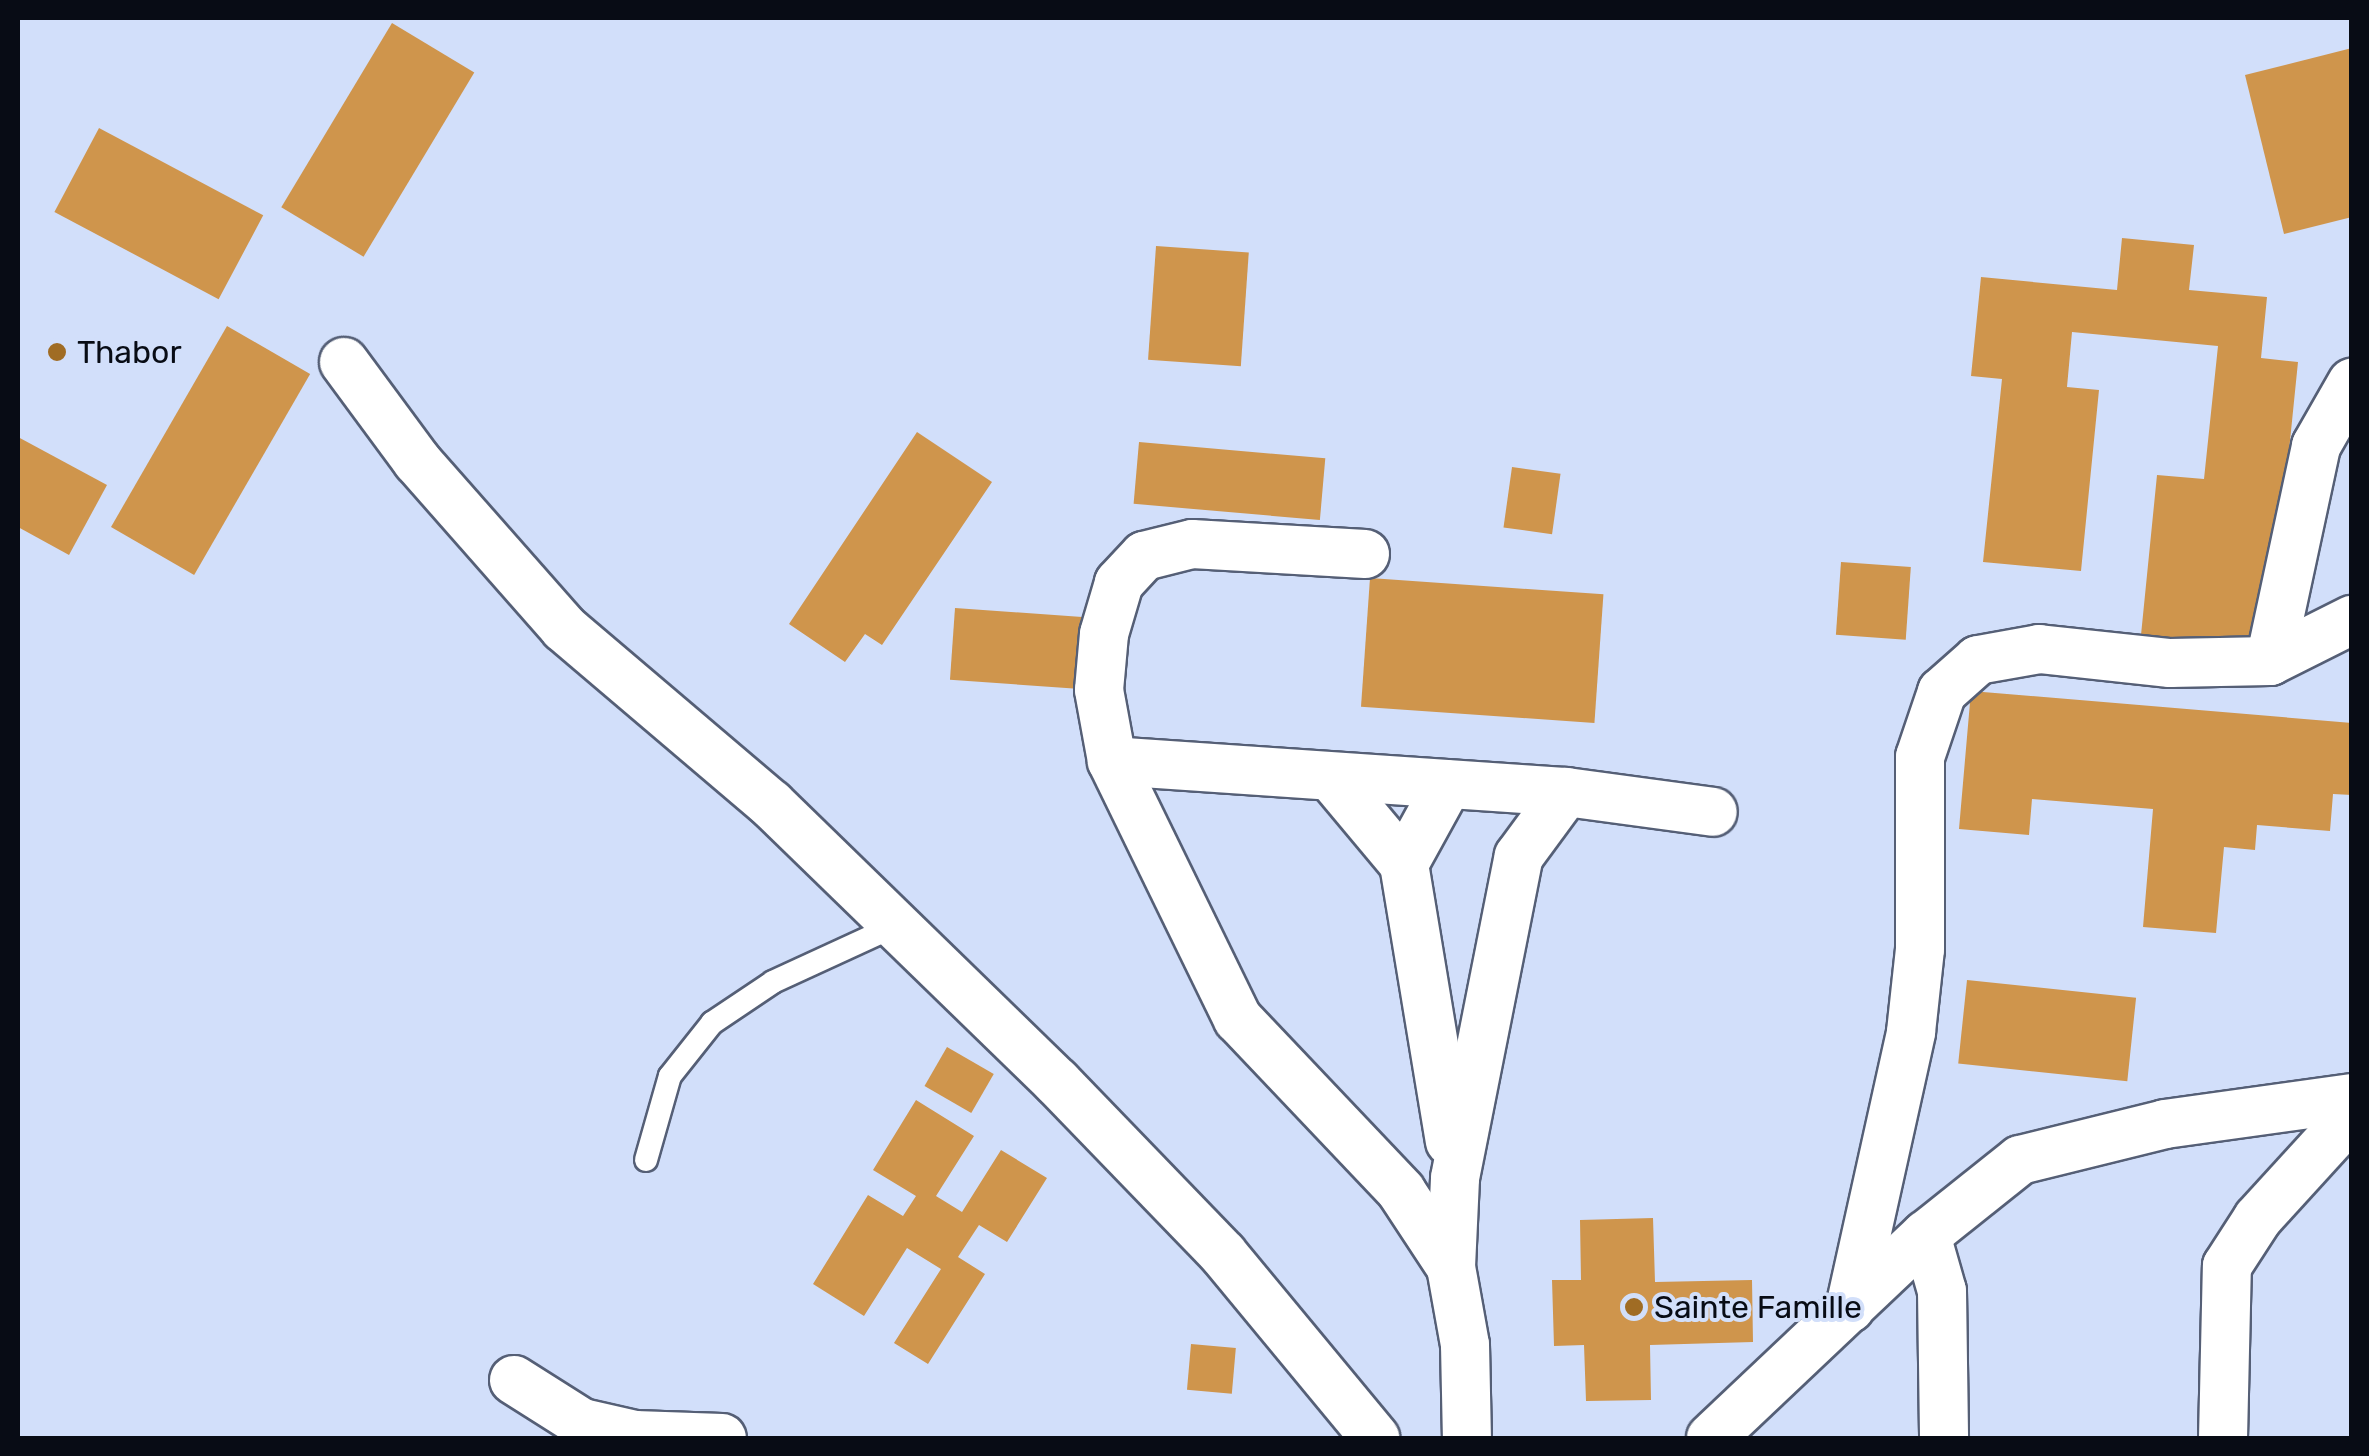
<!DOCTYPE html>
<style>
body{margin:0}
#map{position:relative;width:2369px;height:1456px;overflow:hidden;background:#d2dffa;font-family:Rubik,sans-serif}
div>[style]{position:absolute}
.building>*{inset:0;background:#cf954c;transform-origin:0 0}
.roads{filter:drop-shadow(2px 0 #555f76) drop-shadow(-2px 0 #555f76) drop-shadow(0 2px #555f76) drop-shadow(0 -2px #555f76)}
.lane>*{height:22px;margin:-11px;padding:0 11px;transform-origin:11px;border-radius:11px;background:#fff}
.street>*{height:48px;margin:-24px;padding:0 24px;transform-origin:24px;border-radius:24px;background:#fff}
.dots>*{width:28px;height:28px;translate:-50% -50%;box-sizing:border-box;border:5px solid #d2dffa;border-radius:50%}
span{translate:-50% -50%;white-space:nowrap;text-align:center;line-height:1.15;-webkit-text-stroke:8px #d2dffa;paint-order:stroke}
.poi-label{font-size:32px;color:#080c15}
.left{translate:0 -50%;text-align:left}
.frame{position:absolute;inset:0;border:20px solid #080c15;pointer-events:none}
</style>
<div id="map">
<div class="building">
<div style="left:392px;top:23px;width:96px;height:215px;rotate:31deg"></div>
<div style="clip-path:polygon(2352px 48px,2352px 217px,2284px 234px,2245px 75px)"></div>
<div style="left:99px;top:128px;width:186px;height:95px;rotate:28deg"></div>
<div style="clip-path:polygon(2122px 238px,2194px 245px,2189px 290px,2267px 297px,2261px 358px,2298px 362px,2269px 648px,2141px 635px,2157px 475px,2204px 479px,2218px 346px,2072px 332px,2067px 387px,2099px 390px,2081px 571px,1983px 562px,2002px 379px,1971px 376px,1981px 277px,2117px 290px)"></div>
<div style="left:1156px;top:246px;width:93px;height:114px;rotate:4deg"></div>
<div style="left:227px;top:326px;width:96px;height:232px;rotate:30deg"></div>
<div style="clip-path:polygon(917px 432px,992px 482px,882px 645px,865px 634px,845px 662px,789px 624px)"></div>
<div style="clip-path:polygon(18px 437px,107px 485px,69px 555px,18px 527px)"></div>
<div style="left:1139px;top:442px;width:187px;height:62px;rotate:5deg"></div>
<div style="left:1512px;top:467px;width:49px;height:61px;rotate:8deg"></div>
<div style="left:1841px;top:562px;width:70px;height:73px;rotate:4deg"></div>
<div style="left:1370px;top:578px;width:234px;height:129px;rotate:4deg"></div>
<div style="left:955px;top:608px;width:138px;height:72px;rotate:4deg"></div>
<div style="clip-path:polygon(1971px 691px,2352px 723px,2352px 795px,2333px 794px,2330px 831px,2257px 825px,2255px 850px,2224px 847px,2216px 933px,2143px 927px,2153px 809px,2032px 799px,2029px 835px,1959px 829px)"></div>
<div style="left:1967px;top:980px;width:170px;height:84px;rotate:6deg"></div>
<div style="left:947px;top:1047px;width:54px;height:45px;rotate:30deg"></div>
<div style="clip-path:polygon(916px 1100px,974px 1136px,936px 1196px,962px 1212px,1001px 1150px,1047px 1178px,1007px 1242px,979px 1225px,958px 1257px,985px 1274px,928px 1364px,894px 1343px,941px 1269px,907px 1248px,864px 1316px,813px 1284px,868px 1195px,903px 1216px,916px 1196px,873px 1170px)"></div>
<div style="clip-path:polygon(1653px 1218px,1655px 1282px,1752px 1280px,1753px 1342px,1650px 1345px,1651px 1400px,1586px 1401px,1584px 1345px,1554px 1346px,1552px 1280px,1581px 1280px,1580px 1220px)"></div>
<div style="left:1191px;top:1344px;width:45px;height:46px;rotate:5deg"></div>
</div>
<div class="roads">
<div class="lane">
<div style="left:646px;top:1160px;width:87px;rotate:-74.1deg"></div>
<div style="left:670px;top:1076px;width:68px;rotate:-51.6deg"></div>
<div style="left:712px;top:1023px;width:73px;rotate:-33.9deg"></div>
<div style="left:773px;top:982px;width:136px;rotate:-24.7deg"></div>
</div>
<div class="street">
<div style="left:344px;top:362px;width:123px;rotate:53.6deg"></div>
<div style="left:417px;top:461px;width:222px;rotate:48.6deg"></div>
<div style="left:564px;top:628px;width:272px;rotate:40.4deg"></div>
<div style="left:771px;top:804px;width:399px;rotate:44.2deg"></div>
<div style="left:1057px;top:1082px;width:239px;rotate:46deg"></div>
<div style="left:1223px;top:1254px;width:239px;rotate:50.4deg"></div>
<div style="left:1365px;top:554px;width:173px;rotate:-176.7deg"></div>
<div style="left:1192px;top:544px;width:49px;rotate:166deg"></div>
<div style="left:1144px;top:556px;width:37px;rotate:133deg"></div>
<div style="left:1119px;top:583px;width:53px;rotate:106.4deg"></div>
<div style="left:1104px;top:634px;width:56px;rotate:95.1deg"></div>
<div style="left:1099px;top:690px;width:72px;rotate:79.6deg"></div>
<div style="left:1112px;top:761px;width:287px;rotate:64deg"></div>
<div style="left:1238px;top:1019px;width:237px;rotate:46.5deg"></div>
<div style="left:1401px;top:1191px;width:91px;rotate:56.7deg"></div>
<div style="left:1451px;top:1267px;width:79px;rotate:79.8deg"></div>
<div style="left:1465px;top:1345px;width:93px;rotate:88.8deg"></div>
<div style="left:2270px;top:661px;width:220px;rotate:-77.9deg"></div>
<div style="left:2316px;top:446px;width:73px;rotate:-60.3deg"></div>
<div style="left:1112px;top:761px;width:455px;rotate:3.9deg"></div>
<div style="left:1566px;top:792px;width:148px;rotate:7.7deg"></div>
<div style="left:1333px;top:779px;width:111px;rotate:50.1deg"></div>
<div style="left:1404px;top:864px;width:281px;rotate:80.6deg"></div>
<div style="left:1404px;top:864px;width:91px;rotate:-61.2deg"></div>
<div style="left:1926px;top:1235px;width:58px;rotate:74.1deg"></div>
<div style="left:1942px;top:1291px;width:147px;rotate:89.2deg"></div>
<div style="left:1451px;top:1267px;width:89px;rotate:-87.4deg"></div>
<div style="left:1455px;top:1178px;width:328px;rotate:-78.8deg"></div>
<div style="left:1519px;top:856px;width:79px;rotate:-53.7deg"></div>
<div style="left:1850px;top:1308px;width:283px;rotate:-77.5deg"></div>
<div style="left:1911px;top:1032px;width:83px;rotate:-83.8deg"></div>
<div style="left:1920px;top:949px;width:192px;rotate:-90deg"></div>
<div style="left:1920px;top:757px;width:69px;rotate:-71.3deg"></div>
<div style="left:1942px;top:692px;width:48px;rotate:-41.6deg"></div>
<div style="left:1978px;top:660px;width:62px;rotate:-10.2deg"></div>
<div style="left:2039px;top:649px;width:132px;rotate:6.1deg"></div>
<div style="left:2170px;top:663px;width:100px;rotate:-1.1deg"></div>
<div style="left:2270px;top:661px;width:92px;rotate:-26.6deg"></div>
<div style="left:514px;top:1380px;width:80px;rotate:32.3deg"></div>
<div style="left:582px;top:1423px;width:54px;rotate:12.8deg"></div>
<div style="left:635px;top:1435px;width:87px;rotate:2deg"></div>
<div style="left:1711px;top:1438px;width:296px;rotate:-43.4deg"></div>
<div style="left:1926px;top:1235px;width:120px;rotate:-38.6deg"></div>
<div style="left:2020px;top:1160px;width:149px;rotate:-13.9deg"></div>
<div style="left:2165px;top:1124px;width:189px;rotate:-7.9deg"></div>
<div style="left:2223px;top:1438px;width:172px;rotate:-88.7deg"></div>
<div style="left:2227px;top:1266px;width:57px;rotate:-57.1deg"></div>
<div style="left:2258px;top:1218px;width:139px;rotate:-47.6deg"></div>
</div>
</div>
<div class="dots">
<div style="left:57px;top:352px;background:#a06c24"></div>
<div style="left:1634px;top:1307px;background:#a06c24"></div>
</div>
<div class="poi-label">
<span class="left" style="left:77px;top:352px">Thabor</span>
<span class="left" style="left:1654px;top:1307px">Sainte Famille</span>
</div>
<div class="frame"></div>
</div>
